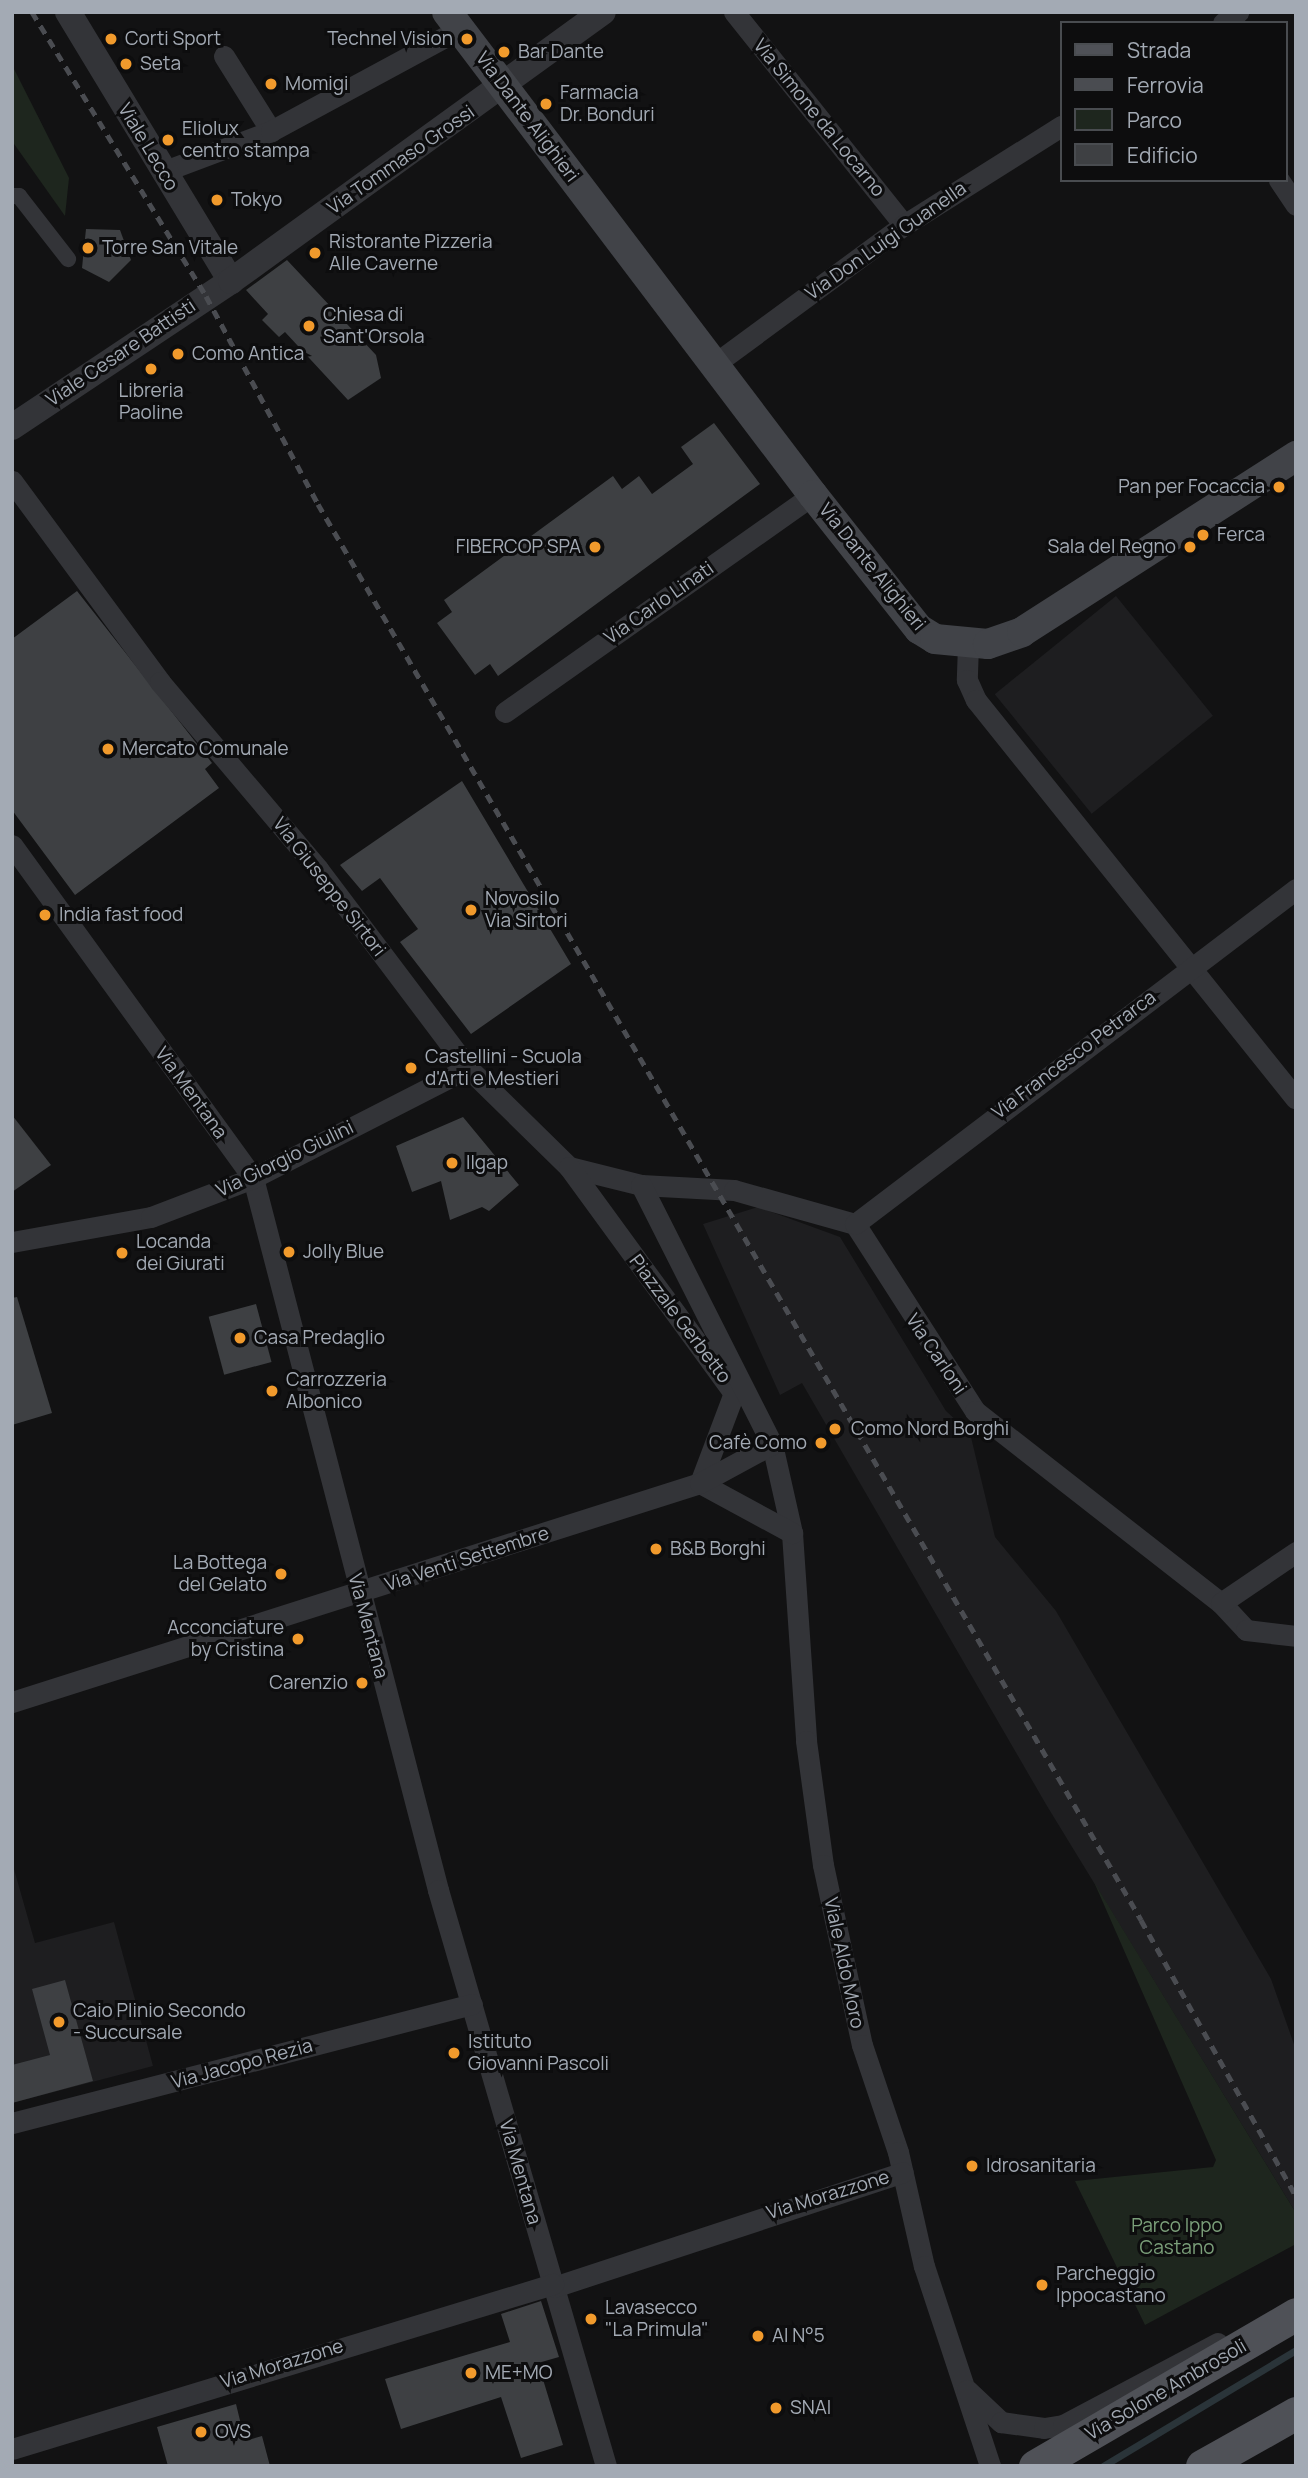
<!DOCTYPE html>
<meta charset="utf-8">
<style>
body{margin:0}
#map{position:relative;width:1308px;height:2478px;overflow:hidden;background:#121213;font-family:Manrope,sans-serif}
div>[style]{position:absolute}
.built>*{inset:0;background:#1e1e20;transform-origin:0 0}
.green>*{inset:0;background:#1e261e}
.stream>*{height:7px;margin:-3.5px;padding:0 3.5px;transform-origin:3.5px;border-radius:3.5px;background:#2a3439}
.building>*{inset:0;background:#3e4043;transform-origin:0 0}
.pedestrian>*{height:16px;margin:-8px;padding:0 8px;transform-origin:8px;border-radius:8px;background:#333438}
.minor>*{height:21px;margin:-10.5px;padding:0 10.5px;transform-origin:10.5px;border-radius:10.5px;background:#333438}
.tertiary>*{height:26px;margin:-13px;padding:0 13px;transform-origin:13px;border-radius:13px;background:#333438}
.secondary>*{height:30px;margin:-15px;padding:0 15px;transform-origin:15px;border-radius:15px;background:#414348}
.primary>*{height:33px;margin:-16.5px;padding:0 16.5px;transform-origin:16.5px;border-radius:16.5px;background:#4f5157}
.rail>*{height:5px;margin-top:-2.5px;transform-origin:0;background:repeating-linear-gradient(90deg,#4a4c51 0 9px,transparent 0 16px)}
.dots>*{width:19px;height:19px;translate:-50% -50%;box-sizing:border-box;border:4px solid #0d0d0e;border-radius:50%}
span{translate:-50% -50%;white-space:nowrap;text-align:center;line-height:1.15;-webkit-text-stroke:6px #0d0d0e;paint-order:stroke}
.poi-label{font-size:19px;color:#a3aab4}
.left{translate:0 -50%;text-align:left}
.right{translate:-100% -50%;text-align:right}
.street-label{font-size:19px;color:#a3aab4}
.park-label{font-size:19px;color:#7b9f7a}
.frame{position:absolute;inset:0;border:14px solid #a3aab4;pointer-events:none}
.legend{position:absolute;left:1060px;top:21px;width:228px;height:161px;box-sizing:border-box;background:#0d0d0e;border:2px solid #494c50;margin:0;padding:9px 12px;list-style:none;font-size:21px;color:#a3aab4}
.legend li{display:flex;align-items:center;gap:14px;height:35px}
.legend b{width:35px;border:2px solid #494c50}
</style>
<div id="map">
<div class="built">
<div style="left:1116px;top:596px;width:154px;height:156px;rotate:51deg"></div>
<div style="clip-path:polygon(758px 1207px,840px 1237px,946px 1411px,970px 1433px,995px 1537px,1056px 1611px,1271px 1979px,1296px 2050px,1296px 2213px,1047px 1806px,802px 1383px,780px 1395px,703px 1224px)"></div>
<div style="clip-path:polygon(12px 1862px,35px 1943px,114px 1922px,153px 2066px,12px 2103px)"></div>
</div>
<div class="green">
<div style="clip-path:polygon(12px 65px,69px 178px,65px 216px,12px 141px)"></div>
<div style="clip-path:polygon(1094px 1882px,1296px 2213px,1296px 2244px,1145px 2325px,1075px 2181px,1213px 2167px,1216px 2160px)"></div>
</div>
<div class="stream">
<div style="left:1103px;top:2466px;width:225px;rotate:-31deg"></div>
</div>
<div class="building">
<div style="clip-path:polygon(86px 229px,120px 230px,131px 260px,109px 282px,82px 268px)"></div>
<div style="clip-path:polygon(287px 260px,376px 355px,381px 378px,348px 400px,285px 332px,279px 337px,262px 320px,268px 314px,246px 290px)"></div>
<div style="clip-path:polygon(714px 423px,760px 484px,498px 676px,490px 664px,475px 675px,437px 623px,452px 612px,444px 600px,613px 476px,622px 489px,639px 476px,652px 494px,693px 464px,681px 447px)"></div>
<div style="clip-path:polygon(77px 591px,212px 763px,205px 769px,219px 788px,75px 895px,12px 810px,12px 639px)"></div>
<div style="clip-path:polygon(462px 781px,571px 964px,471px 1034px,400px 942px,418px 929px,380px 878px,362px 891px,340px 865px)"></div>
<div style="clip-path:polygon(12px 1115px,51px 1165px,12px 1192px)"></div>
<div style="clip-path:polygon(463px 1117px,519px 1185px,489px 1211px,482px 1207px,450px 1220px,441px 1181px,412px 1192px,396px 1146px)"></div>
<div style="clip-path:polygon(17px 1297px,52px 1413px,12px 1425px,12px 1298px)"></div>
<div style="left:256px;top:1304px;width:60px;height:49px;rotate:75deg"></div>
<div style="clip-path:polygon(65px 1980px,93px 2081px,12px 2103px,12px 2065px,50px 2055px,32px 1989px)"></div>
<div style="clip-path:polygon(541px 2301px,559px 2357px,538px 2363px,563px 2445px,521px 2458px,501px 2397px,401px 2429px,385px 2379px,510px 2342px,501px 2314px)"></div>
<div style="clip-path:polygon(236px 2404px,245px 2441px,262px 2436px,270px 2466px,168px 2466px,157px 2427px)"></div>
</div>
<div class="pedestrian">
<div style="left:12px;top:196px;width:7px"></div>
<div style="left:19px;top:196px;width:80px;rotate:52.1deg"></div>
</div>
<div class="minor">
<div style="left:734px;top:12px;width:273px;rotate:51.4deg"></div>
<div style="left:1223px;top:23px;width:19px;rotate:-36deg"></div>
<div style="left:224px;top:56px;width:89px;rotate:57.9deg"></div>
<div style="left:162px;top:172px;width:116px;rotate:-20.6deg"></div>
<div style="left:271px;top:131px;width:215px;rotate:-28.4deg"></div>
<div style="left:1279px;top:180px;width:30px;rotate:56deg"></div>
<div style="left:716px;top:363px;width:233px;rotate:-36.3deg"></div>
<div style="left:904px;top:225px;width:186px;rotate:-32.2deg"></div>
<div style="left:12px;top:481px;width:250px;rotate:53.6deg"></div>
<div style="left:160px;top:682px;width:245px;rotate:49.8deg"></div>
<div style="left:318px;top:869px;width:249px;rotate:53deg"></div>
<div style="left:468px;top:1068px;width:141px;rotate:44.4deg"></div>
<div style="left:569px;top:1167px;width:74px;rotate:14deg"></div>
<div style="left:641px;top:1185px;width:93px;rotate:3.1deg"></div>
<div style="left:734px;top:1190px;width:126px;rotate:15.7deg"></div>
<div style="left:855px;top:1224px;width:222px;rotate:57.3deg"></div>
<div style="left:975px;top:1411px;width:312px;rotate:38deg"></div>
<div style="left:1221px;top:1603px;width:37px;rotate:47deg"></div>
<div style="left:1246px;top:1630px;width:50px;rotate:6.8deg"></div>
<div style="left:968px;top:645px;width:35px;rotate:92deg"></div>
<div style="left:967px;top:680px;width:22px;rotate:66deg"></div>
<div style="left:976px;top:700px;width:511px;rotate:51.27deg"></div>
<div style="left:505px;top:712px;width:377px;rotate:-35.2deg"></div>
<div style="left:12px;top:845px;width:411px;rotate:54.1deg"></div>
<div style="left:253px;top:1178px;width:736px;rotate:75.43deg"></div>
<div style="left:438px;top:1890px;width:600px;rotate:73.74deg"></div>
<div style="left:569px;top:1167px;width:280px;rotate:53.9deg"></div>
<div style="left:734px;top:1393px;width:96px;rotate:110.7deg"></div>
<div style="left:641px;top:1185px;width:290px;rotate:63.2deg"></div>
<div style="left:772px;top:1444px;width:91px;rotate:77.3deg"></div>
<div style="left:792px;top:1533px;width:208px;rotate:86.1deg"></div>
<div style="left:806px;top:1741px;width:125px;rotate:82.2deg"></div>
<div style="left:823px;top:1865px;width:184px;rotate:77.8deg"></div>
<div style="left:862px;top:2045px;width:113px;rotate:71.4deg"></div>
<div style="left:898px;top:2152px;width:117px;rotate:77.2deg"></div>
<div style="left:924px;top:2266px;width:211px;rotate:71.7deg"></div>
<div style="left:855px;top:1224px;width:554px;rotate:-37.22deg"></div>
<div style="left:12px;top:1242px;width:141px;rotate:-10.2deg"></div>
<div style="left:151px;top:1217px;width:109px;rotate:-20.9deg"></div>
<div style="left:253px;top:1178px;width:242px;rotate:-27.1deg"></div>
<div style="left:700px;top:1483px;width:105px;rotate:28.5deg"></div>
<div style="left:1221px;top:1603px;width:91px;rotate:-34.2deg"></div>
<div style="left:12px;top:1702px;width:722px;rotate:-17.66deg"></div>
<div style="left:700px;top:1483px;width:82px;rotate:-28.4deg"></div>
<div style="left:12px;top:2123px;width:475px;rotate:-14.5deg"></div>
<div style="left:554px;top:2287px;width:367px;rotate:-18.2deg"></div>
<div style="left:967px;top:2390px;width:47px;rotate:43.3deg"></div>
<div style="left:1001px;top:2422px;width:43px;rotate:7.9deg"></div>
<div style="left:1044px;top:2428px;width:19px;rotate:-9deg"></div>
<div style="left:1063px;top:2425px;width:175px;rotate:-27.9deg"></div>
<div style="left:12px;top:2449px;width:566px;rotate:-16.96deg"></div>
</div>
<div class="tertiary">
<div style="left:68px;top:12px;width:315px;rotate:58.8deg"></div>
<div style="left:12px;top:427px;width:263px;rotate:-33.7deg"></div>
<div style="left:231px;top:281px;width:459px;rotate:-35.9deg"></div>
</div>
<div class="secondary">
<div style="left:447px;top:12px;width:606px;rotate:52.85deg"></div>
<div style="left:813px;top:495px;width:171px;rotate:51.7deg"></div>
<div style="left:919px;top:629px;width:19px;rotate:32deg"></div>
<div style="left:935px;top:639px;width:53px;rotate:5.4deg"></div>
<div style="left:988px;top:644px;width:36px;rotate:-19deg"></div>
<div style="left:1022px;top:632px;width:326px;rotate:-32.7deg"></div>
</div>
<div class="primary">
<div style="left:1035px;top:2466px;width:302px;rotate:-30.2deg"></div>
<div style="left:1202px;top:2466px;width:108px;rotate:-29.4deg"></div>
</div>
<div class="rail">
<div style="left:32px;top:12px;width:333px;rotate:58.5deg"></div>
<div style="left:206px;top:296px;width:236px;rotate:61.7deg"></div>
<div style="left:318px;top:504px;width:1638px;rotate:59.83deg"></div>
<div style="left:1141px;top:1920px;width:317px;rotate:60.7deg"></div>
</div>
<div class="dots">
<div style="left:111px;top:39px;background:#f19a2c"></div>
<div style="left:467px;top:39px;background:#f19a2c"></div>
<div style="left:504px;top:52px;background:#f19a2c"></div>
<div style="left:126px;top:64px;background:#f19a2c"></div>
<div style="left:271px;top:84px;background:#f19a2c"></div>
<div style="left:546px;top:104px;background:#f19a2c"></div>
<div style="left:168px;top:140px;background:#f19a2c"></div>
<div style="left:217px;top:200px;background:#f19a2c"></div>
<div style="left:88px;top:248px;background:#f19a2c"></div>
<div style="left:315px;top:253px;background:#f19a2c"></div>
<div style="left:309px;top:326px;background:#f19a2c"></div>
<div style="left:178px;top:354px;background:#f19a2c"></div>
<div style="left:151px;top:369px;background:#f19a2c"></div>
<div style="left:1279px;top:487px;background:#f19a2c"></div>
<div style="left:1203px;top:535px;background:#f19a2c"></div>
<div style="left:595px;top:547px;background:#f19a2c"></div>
<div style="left:1190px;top:547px;background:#f19a2c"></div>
<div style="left:108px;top:749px;background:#f19a2c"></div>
<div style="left:471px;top:910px;background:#f19a2c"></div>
<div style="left:45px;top:915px;background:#f19a2c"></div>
<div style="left:411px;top:1068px;background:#f19a2c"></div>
<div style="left:452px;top:1163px;background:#f19a2c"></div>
<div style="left:289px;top:1252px;background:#f19a2c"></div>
<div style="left:122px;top:1253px;background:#f19a2c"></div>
<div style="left:240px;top:1338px;background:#f19a2c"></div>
<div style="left:272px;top:1391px;background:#f19a2c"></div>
<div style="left:835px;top:1429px;background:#f19a2c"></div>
<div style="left:821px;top:1443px;background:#f19a2c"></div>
<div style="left:656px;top:1549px;background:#f19a2c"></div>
<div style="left:281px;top:1574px;background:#f19a2c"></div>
<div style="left:298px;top:1639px;background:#f19a2c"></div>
<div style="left:362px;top:1683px;background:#f19a2c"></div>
<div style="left:59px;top:2022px;background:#f19a2c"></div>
<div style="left:454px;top:2053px;background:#f19a2c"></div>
<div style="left:972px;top:2166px;background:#f19a2c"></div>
<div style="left:1042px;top:2285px;background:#f19a2c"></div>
<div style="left:591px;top:2319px;background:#f19a2c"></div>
<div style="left:758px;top:2336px;background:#f19a2c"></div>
<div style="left:471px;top:2373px;background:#f19a2c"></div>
<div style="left:776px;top:2408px;background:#f19a2c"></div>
<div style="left:201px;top:2432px;background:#f19a2c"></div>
</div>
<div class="poi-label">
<span class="left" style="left:125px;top:39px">Corti Sport</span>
<span class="right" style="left:453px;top:39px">Technel Vision</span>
<span class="left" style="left:518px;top:52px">Bar Dante</span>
<span class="left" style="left:140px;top:64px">Seta</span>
<span class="left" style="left:285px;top:84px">Momigi</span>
<span class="left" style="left:560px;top:104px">Farmacia<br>Dr. Bonduri</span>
<span class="left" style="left:182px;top:140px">Eliolux<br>centro stampa</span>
<span class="left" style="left:231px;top:200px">Tokyo</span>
<span class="left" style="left:329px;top:253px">Ristorante Pizzeria<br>Alle Caverne</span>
<span class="left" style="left:102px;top:248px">Torre San Vitale</span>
<span class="left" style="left:323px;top:326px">Chiesa di<br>Sant'Orsola</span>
<span class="left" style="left:192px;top:354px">Como Antica</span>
<span style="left:151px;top:402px">Libreria<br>Paoline</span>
<span class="right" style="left:1265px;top:487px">Pan per Focaccia</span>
<span class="left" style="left:1217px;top:535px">Ferca</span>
<span class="right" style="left:581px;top:547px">FIBERCOP SPA</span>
<span class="right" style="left:1176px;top:547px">Sala del Regno</span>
<span class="left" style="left:122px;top:749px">Mercato Comunale</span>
<span class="left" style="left:485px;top:910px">Novosilo<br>Via Sirtori</span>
<span class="left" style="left:59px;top:915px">India fast food</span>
<span class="left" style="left:425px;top:1068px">Castellini - Scuola<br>d'Arti e Mestieri</span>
<span class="left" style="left:466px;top:1163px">Ilgap</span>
<span class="left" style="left:136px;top:1253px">Locanda<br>dei Giurati</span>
<span class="left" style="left:303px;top:1252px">Jolly Blue</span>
<span class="left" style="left:254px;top:1338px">Casa Predaglio</span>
<span class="left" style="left:286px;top:1391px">Carrozzeria<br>Albonico</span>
<span class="left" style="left:851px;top:1429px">Como Nord Borghi</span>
<span class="right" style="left:807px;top:1443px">Cafè Como</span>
<span class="left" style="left:670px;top:1549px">B&amp;B Borghi</span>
<span class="right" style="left:267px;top:1574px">La Bottega<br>del Gelato</span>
<span class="right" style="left:284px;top:1639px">Acconciature<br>by Cristina</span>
<span class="right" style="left:348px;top:1683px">Carenzio</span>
<span class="left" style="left:73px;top:2022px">Caio Plinio Secondo<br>- Succursale</span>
<span class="left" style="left:468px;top:2053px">Istituto<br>Giovanni Pascoli</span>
<span class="left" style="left:986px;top:2166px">Idrosanitaria</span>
<span class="left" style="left:1056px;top:2285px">Parcheggio<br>Ippocastano</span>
<span class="left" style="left:605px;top:2319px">Lavasecco<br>"La Primula"</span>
<span class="left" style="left:772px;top:2336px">Al N°5</span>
<span class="left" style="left:485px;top:2373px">ME+MO</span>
<span class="left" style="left:790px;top:2408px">SNAI</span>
<span class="left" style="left:215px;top:2432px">OVS</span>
</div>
<div class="street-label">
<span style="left:527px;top:117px;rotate:53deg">Via Dante Alighieri</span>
<span style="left:819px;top:118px;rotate:51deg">Via Simone da Locarno</span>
<span style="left:148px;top:147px;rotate:59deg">Viale Lecco</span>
<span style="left:401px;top:160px;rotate:-35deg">Via Tommaso Grossi</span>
<span style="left:886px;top:241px;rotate:-35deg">Via Don Luigi Guanella</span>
<span style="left:121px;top:353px;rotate:-34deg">Viale Cesare Battisti</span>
<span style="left:872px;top:567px;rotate:51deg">Via Dante Alighieri</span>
<span style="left:659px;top:603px;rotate:-35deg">Via Carlo Linati</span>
<span style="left:329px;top:887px;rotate:52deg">Via Giuseppe Sirtori</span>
<span style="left:1074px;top:1055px;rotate:-37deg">Via Francesco Petrarca</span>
<span style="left:191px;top:1093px;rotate:54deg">Via Mentana</span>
<span style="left:285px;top:1159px;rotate:-26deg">Via Giorgio Giulini</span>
<span style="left:680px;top:1319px;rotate:53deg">Piazzale Gerbetto</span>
<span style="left:936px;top:1354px;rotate:56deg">Via Carloni</span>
<span style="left:467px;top:1559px;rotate:-18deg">Via Venti Settembre</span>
<span style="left:368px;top:1626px;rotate:75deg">Via Mentana</span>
<span style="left:844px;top:1963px;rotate:78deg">Viale Aldo Moro</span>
<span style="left:242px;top:2064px;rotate:-15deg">Via Jacopo Rezia</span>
<span style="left:520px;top:2172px;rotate:74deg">Via Mentana</span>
<span style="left:828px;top:2195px;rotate:-17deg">Via Morazzone</span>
<span style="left:282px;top:2364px;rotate:-17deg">Via Morazzone</span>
<span style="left:1166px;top:2390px;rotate:-30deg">Via Solone Ambrosoli</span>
</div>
<div class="park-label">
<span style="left:1177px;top:2237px">Parco Ippo<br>Castano</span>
</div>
<div class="frame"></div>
<ul class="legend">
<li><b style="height:9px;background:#4f5157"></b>Strada</li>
<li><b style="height:9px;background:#4a4c51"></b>Ferrovia</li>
<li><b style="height:19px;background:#1e261e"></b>Parco</li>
<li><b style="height:19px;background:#3e4043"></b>Edificio</li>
</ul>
</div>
